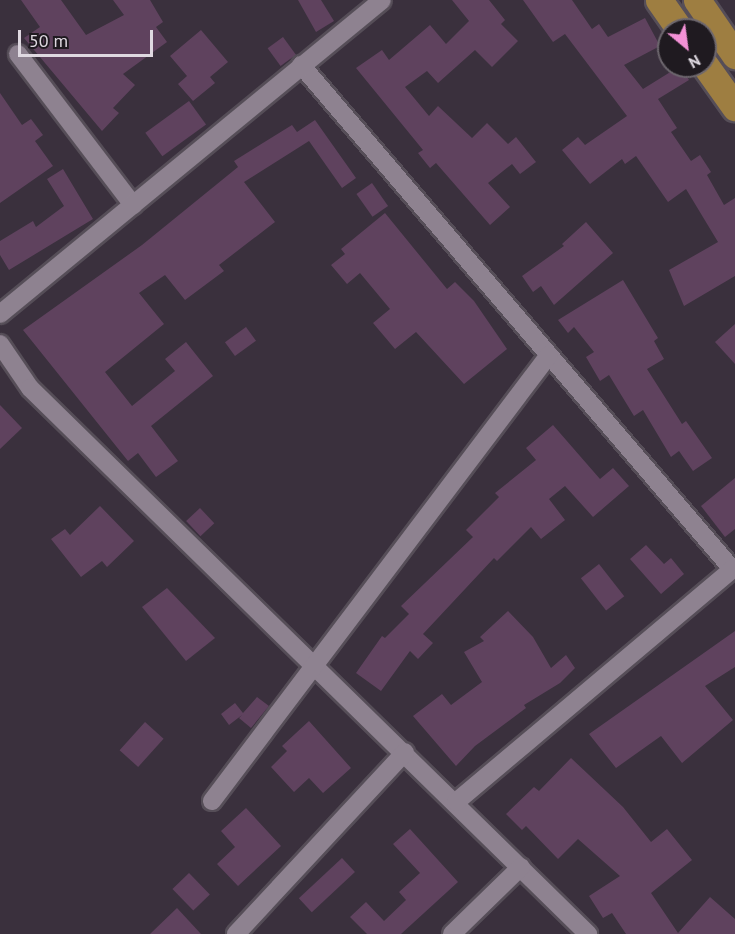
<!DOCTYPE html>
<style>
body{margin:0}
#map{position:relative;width:735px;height:934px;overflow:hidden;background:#3a303d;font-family:"PT Sans",sans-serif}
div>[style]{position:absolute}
.building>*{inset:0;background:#5f425e;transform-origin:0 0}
.roads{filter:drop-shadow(2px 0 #564e58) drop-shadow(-2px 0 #564e58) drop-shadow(0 2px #564e58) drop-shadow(0 -2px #564e58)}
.street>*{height:18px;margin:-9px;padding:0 9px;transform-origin:9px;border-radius:9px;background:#8e8290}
.primary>*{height:27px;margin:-13.5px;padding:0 13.5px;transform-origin:13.5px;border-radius:13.5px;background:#9e7e41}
span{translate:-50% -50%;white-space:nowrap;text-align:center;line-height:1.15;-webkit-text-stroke:5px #1f1a20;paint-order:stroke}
.north{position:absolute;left:657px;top:18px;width:60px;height:60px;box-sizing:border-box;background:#1f1a20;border:2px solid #6c666d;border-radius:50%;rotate:151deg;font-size:16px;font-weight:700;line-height:24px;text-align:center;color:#dfd9e1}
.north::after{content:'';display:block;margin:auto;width:21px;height:27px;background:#f391d6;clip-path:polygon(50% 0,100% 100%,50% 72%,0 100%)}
.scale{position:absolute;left:18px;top:30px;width:135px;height:27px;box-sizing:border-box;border:3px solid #dfd9e1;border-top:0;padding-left:8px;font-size:18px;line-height:21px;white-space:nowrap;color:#dfd9e1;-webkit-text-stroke:4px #1f1a20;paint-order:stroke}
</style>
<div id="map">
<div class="building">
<div style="clip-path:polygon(21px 0,61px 0,86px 35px,124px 15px,113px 0,150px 0,163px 22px,156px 27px,167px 42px,123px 74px,135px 85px,113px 108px,119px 113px,102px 131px,24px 38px,40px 27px)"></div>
<div style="clip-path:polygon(298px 0,321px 0,334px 21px,316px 32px)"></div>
<div style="clip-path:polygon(452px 0,489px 0,505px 20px,501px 24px,518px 41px,492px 67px,475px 50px,438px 83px,427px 71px,405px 87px,429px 116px,438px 106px,472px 138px,487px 123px,508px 144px,516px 137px,536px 162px,520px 174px,512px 164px,488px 183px,510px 207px,490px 225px,436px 163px,430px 168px,418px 153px,423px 150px,356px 68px,382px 50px,389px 60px,430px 25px,446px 44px,469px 21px)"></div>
<div style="clip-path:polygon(523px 0,572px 0,592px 29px,599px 24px,608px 37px,645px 18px,660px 46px,624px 65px,643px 89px,680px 66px,689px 80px,658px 99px,677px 128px,671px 132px,691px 161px,700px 155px,711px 172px,707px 175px,724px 205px,735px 198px,735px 276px,684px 306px,669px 270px,718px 242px,686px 189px,668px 202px,636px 156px,625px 164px,622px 159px,590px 184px,562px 150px,578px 137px,585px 145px,627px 116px,565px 34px,553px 42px)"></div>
<div style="clip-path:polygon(201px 30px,228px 62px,210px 77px,215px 83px,193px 101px,178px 84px,187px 76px,170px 56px)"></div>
<div style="left:283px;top:37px;width:22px;height:19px;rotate:54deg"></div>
<div style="clip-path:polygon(0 93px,22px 125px,31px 119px,43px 135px,35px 141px,53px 166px,0 203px)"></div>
<div style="left:189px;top:101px;width:29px;height:54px;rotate:54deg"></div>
<div style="clip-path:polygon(315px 120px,356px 178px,342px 188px,309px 141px,244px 182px,275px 222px,219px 265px,224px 271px,185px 300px,165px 275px,139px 293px,164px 324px,105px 372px,132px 406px,175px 371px,165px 359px,186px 342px,213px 376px,151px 426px,178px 461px,156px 477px,138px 453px,128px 461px,23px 330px,142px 245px,238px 167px,234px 161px,292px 125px,297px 132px)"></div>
<div style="clip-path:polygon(63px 169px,93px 219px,9px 270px,0 255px,0 241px,33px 221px,36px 227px,64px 206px,47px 179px)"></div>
<div style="left:372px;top:183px;width:28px;height:19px;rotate:55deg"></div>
<div style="clip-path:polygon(385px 213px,447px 289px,455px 282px,474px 301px,507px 349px,464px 384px,416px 332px,395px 349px,373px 323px,390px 309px,360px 273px,347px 284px,331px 265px,345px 254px,341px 249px)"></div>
<div style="clip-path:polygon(586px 222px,613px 253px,554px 305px,541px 286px,533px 292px,522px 276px,564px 246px,562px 244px)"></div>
<div style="clip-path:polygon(623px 280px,658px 338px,654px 341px,664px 359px,647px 369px,682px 424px,686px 421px,712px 458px,693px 471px,679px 451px,671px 457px,643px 410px,634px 416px,609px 375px,600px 381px,586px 357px,594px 352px,574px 327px,568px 333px,558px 320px)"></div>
<div style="clip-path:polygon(735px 324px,735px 364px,715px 342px)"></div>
<div style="left:246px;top:327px;width:17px;height:26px;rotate:54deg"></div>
<div style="clip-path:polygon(0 405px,22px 428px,0 449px)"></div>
<div style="clip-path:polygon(553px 425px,600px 479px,613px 468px,629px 486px,593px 517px,565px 486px,549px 499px,565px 520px,541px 539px,531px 527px,497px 561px,494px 558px,423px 634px,433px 643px,418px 659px,410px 651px,381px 691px,356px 673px,382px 636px,385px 638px,409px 614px,401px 606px,473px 537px,466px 530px,499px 497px,495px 493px,536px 460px,526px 448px)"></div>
<div style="clip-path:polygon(735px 478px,735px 529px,725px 537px,701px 506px)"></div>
<div style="clip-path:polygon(100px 506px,134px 541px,107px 567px,102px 561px,81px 577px,51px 539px,65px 529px,70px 535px)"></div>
<div style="left:200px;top:508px;width:21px;height:19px;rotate:47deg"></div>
<div style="clip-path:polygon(646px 545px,664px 564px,671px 558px,684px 574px,661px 594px,630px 559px)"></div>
<div style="left:599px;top:564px;width:41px;height:23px;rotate:52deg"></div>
<div style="clip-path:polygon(167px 588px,215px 638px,186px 661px,142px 607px)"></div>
<div style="clip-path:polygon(508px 611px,533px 637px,551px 668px,566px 655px,575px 668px,560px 683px,524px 705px,526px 708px,475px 746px,456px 766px,413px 716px,442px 694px,451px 705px,482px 682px,464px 652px,484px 641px,480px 637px)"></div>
<div style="clip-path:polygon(735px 631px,735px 667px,705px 686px,733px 720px,682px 763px,661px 736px,616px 768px,589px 734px)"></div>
<div style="clip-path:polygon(257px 697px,269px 706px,251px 728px,239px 718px,242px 715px,229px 725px,221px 714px,235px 703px,243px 713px)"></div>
<div style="clip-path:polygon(309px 721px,351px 768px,323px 793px,309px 778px,294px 792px,271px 767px,287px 751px,282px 746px)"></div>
<div style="left:145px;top:722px;width:25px;height:38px;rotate:42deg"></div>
<div style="clip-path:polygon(571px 758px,623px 807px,651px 842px,667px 829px,692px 860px,651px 893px,678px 933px,710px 897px,735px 919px,735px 934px,626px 934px,612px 913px,603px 918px,589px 896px,620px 876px,578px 839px,558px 859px,526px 826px,522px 830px,506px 814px,534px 787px,539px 791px)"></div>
<div style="clip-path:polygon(246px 808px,281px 846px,238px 886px,217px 864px,235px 847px,221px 831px)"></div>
<div style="clip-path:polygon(410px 829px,458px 882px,401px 934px,367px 934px,350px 917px,366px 902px,384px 921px,406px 900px,399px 892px,420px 873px,393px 844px)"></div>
<div style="left:342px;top:858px;width:19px;height:59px;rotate:47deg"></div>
<div style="left:189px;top:873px;width:30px;height:23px;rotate:46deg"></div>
<div style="clip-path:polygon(177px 908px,201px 934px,150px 934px)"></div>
</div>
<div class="roads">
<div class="street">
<div style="left:18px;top:54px;width:190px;rotate:52.7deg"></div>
<div style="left:301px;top:65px;width:663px;rotate:49.46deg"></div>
<div style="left:0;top:314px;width:494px;rotate:-39.4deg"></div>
<div style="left:0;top:344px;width:53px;rotate:55.7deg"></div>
<div style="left:30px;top:388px;width:781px;rotate:44.38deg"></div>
<div style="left:212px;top:801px;width:559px;rotate:-52.93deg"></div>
<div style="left:456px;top:802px;width:365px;rotate:-40.1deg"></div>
<div style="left:236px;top:934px;width:248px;rotate:-47.1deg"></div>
<div style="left:452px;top:934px;width:96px;rotate:-44.2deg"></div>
</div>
<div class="primary">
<div style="left:659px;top:0;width:37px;rotate:55deg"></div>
<div style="left:697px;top:0;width:67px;rotate:55.4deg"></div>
<div style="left:705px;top:65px;width:52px;rotate:54.5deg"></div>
</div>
</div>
<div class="north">N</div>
<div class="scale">50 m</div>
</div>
